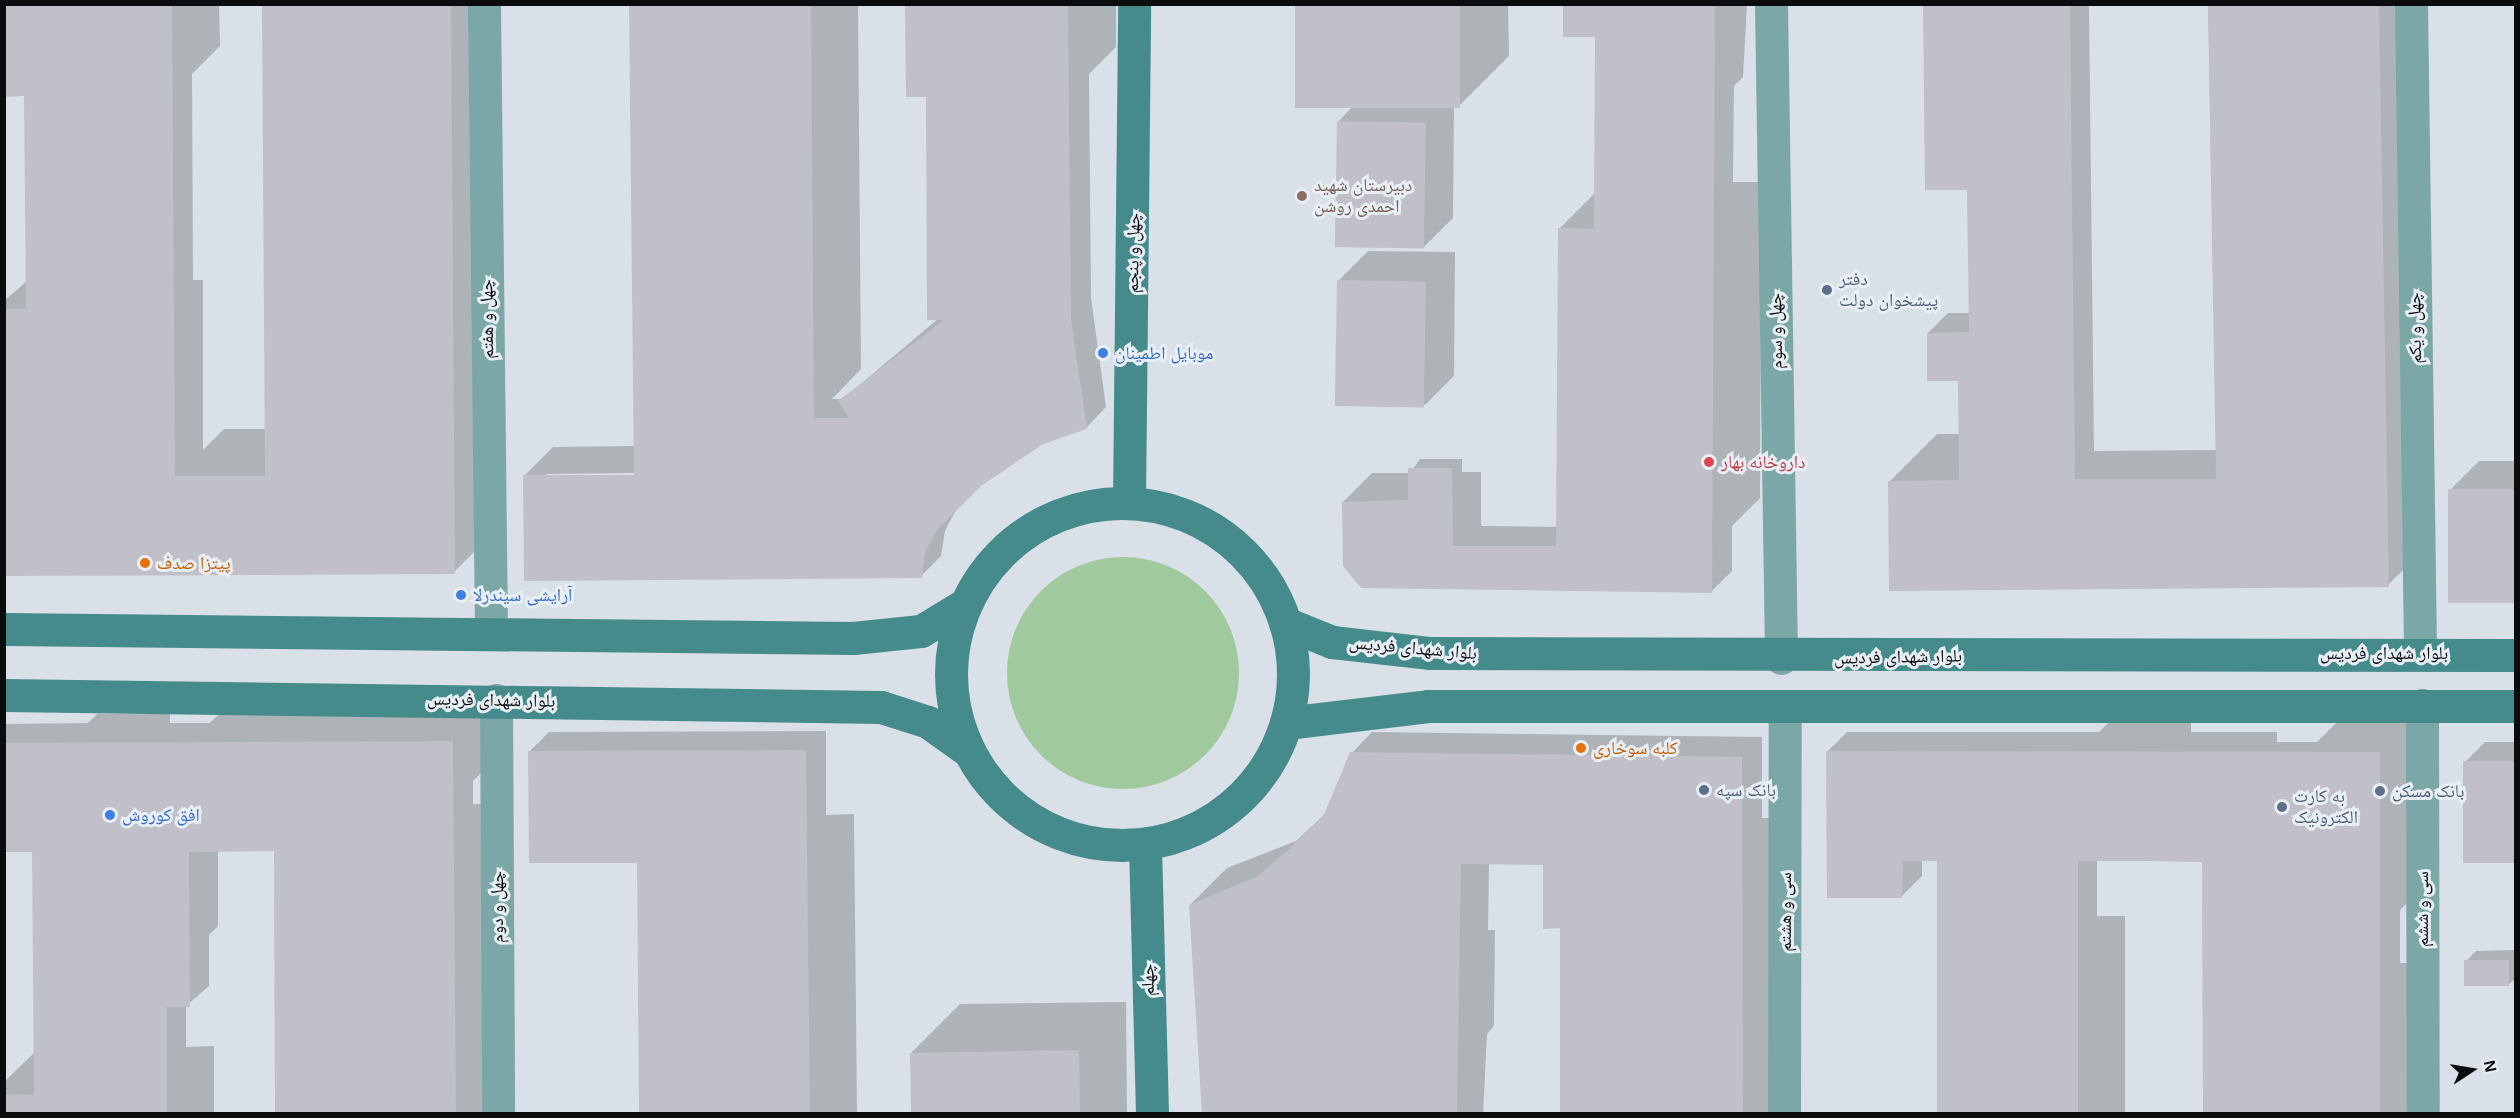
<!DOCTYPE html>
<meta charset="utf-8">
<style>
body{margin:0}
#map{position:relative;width:2520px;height:1118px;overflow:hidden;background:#dae0e7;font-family:Helvetica,"Noto Naskh Arabic",sans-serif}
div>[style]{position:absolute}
.green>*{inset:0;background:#a0c99d}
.round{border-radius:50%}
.shadow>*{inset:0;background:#0003}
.building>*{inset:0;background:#c1bfc7;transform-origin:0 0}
.street>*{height:33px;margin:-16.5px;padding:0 16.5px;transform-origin:16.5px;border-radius:16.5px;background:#7ca7a7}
.secondary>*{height:33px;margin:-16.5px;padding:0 16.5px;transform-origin:16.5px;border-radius:16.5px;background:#468b8b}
.secondary>.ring{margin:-16.5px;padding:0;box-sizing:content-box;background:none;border:33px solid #468b8b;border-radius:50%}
.dots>*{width:16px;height:16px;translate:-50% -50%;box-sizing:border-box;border:3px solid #e7eef4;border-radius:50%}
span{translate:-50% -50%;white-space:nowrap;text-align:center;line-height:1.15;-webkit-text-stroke:6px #e7eef4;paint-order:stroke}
.education-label{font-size:18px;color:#785e54}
.left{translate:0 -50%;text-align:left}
.street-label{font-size:18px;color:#0a0c0e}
.service-label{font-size:18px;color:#4e5e75}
.shop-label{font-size:18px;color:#366cbe}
.health-label{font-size:18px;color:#be3a42}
.food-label{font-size:18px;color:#c56008}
.frame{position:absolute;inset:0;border:6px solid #0a0c0e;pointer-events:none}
.north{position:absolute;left:2442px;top:1040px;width:60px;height:60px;-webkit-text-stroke:4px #e7eef4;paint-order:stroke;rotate:78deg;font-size:16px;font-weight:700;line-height:24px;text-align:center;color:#0a0c0e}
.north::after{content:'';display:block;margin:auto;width:21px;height:27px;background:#0a0c0e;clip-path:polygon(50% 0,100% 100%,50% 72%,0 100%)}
</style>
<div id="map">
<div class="green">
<div class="round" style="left:1007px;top:557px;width:232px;height:232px"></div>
</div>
<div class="shadow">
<div style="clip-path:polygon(4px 4px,219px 4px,220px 46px,192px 74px,193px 280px,203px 280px,203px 450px,224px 429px,266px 429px,263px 4px,499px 4px,483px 543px,454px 572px,4px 575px,4px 301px,27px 281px,25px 95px)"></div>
<div style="clip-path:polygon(evenodd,631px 4px,858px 4px,861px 369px,832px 399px,843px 399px,939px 318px,927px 96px,906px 4px,1116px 4px,1116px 47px,1089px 74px,1091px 298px,1106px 407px,1086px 428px,1042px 443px,980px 484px,957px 508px,945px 531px,941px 556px,921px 576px,524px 476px,553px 447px,635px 446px,631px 4px,635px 473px,635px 476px,546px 477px,546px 474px,635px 473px)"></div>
<div style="clip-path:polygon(1297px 4px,1508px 4px,1509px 56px,1461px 104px,1454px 104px,1453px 218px,1424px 247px,1338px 122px,1354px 105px)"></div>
<div style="clip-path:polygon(1564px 4px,1747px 4px,1743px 77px,1734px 86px,1733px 182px,1761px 182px,1760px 498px,1732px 526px,1732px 571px,1712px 591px,1362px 586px,1343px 502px,1372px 473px,1410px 473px,1420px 459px,1462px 459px,1462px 472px,1481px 472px,1481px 526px,1557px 527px,1559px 229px,1595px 193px,1596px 38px)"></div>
<div style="clip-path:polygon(1924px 4px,2089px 4px,2094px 451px,2217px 450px,2208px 4px,2424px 4px,2433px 427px,2415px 446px,2417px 556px,2388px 585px,1890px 481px,1937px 434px,1960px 434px,1960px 379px,1928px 333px,1948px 313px,1970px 313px,1969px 188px)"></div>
<div style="clip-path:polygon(1368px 251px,1455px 252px,1454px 376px,1425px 405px,1339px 280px)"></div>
<div style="clip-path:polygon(2479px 461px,2516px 461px,2516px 602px,2450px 490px)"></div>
<div style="clip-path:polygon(2127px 704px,2191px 704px,2191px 732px,2277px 732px,2277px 742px,2317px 742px,2336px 723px,2408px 723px,2428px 883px,2400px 910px,2400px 963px,2428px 963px,2428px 1114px,2205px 1114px,2206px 860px,2097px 859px,2097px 916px,2125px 916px,2125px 1114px,1938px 1114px,1938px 860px,1922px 860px,1922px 876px,1902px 896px,1827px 752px,1847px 732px,2099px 732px)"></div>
<div style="clip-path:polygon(482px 713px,482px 772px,473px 781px,473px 804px,501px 804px,503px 1114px,276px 1114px,275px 850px,218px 850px,218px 926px,209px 935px,209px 986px,186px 1006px,186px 1047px,214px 1046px,214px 1114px,4px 1114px,4px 1082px,35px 1052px,36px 851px,4px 851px,4px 724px,88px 723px,97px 714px,170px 714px,170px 723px,210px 723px,219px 714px)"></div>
<div style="clip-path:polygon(826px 731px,826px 815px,854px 814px,857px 1114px,641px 1114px,638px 863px,529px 752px,549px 732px)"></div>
<div style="clip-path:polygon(1372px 732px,1762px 737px,1762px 818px,1790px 818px,1790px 1114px,1561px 1114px,1561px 927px,1547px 863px,1489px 863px,1488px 930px,1495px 930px,1494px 1026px,1487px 1034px,1483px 1114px,1204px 1114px,1190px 905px,1227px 868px,1296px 841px,1327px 812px,1352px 753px)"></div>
<div style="clip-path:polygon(2485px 742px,2516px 742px,2516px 862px,2465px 762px)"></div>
<div style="clip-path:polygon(2516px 950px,2516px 978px,2508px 985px,2466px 961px,2476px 951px)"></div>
<div style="clip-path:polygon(1126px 1002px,1127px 1114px,912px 1114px,912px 1052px,960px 1004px)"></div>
</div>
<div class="building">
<div style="clip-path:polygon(4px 4px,172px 4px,175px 476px,265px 476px,262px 4px,451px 4px,455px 574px,4px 576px,4px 309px,26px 309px,24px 96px,4px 97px)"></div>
<div style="clip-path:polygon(629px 4px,811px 4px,814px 418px,849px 418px,838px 401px,944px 320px,927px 320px,926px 97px,906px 97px,905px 4px,1068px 4px,1071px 319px,1087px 429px,1043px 444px,981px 486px,937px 530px,925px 552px,922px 578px,524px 581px,523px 475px,634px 475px)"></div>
<div style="left:1295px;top:4px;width:165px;height:104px"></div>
<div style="clip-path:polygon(1563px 4px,1715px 4px,1712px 593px,1361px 588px,1343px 566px,1342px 502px,1408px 500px,1408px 468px,1452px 468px,1453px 546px,1556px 546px,1558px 228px,1594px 229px,1595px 37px,1563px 37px)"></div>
<div style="clip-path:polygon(1923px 4px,2070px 4px,2075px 479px,2216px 479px,2208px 4px,2379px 4px,2389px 587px,1889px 591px,1888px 481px,1959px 480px,1958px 381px,1927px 381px,1927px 333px,1969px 332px,1967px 190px,1925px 190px)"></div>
<div style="left:1337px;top:121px;width:89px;height:126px;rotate:1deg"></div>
<div style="left:1337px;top:280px;width:89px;height:126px;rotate:1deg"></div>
<div style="left:2448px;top:489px;width:68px;height:114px"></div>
<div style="clip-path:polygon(453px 741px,456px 1113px,275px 1113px,274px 851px,189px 852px,190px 1007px,167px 1007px,167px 1113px,4px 1113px,4px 1094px,34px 1095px,32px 852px,4px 852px,4px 743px)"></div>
<div style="clip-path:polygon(806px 750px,810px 1113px,639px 1113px,637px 863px,529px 863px,528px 751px)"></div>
<div style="clip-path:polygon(1826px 751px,2380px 752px,2380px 1113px,2203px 1113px,2202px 862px,2144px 861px,2078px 861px,2078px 1113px,1937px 1113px,1937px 861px,1903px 861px,1902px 898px,1827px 898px)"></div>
<div style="clip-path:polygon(1350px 752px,1742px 757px,1743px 1113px,1560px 1113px,1560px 928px,1543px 929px,1543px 865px,1461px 864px,1457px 1113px,1202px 1113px,1189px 905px,1258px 876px,1288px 850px,1324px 815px)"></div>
<div style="left:2516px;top:761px;width:102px;height:53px;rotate:90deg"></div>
<div style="left:2464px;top:960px;width:45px;height:26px"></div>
<div style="left:1079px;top:1050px;width:63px;height:169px;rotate:89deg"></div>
</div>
<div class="street">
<div style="left:484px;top:4px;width:630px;rotate:89.36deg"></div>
<div style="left:1771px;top:4px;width:654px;rotate:89.12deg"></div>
<div style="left:2411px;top:4px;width:648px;rotate:89.2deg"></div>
<div style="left:496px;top:700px;width:414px;rotate:89.7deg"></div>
<div style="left:2422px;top:705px;width:409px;rotate:89.9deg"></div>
<div style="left:1784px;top:1114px;width:404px;rotate:-89.9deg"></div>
</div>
<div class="secondary">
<div style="left:1129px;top:501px;width:497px;rotate:-89.4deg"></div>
<div class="ring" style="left:951px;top:503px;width:309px;height:309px"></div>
<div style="left:1285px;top:623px;width:51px;rotate:22deg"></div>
<div style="left:1332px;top:642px;width:99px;rotate:6.4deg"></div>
<div style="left:1430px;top:653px;width:1086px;rotate:0.11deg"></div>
<div style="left:4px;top:629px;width:849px;rotate:0.61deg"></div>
<div style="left:853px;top:638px;width:68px;rotate:-5.9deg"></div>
<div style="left:921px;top:631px;width:50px;rotate:-31.2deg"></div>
<div style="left:4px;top:695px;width:877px;rotate:0.78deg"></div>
<div style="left:881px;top:707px;width:49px;rotate:17.7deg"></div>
<div style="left:928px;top:722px;width:47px;rotate:35.4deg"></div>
<div style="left:1286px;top:723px;width:143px;rotate:-6.8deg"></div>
<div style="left:1428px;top:706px;width:1088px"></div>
<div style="left:1145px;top:846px;width:268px;rotate:88.5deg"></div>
</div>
<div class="dots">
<div style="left:1302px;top:196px;background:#8d6e63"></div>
<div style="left:1827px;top:290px;background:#5c6f8a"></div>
<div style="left:1103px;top:353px;background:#3f7fe0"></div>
<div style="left:1709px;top:462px;background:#e0444e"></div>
<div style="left:145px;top:563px;background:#e8710a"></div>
<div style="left:461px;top:595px;background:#3f7fe0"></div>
<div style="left:1581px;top:748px;background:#e8710a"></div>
<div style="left:1704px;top:790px;background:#5c6f8a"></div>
<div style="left:2380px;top:791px;background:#5c6f8a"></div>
<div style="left:2282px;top:807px;background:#5c6f8a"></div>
<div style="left:110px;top:815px;background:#3f7fe0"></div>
</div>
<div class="education-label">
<span class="left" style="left:1314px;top:196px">دبیرستان شهید<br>احمدی روشن</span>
</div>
<div class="street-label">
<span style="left:1133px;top:253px;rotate:-89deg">چهل و پنجم</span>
<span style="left:487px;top:319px;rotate:-91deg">چهل و هفتم</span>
<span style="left:2415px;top:328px;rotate:-91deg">چهل و یکم</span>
<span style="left:1776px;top:331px;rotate:-91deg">چهل و سوم</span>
<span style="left:1413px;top:648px;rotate:5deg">بلوار شهدای فردیس</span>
<span style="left:2384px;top:653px">بلوار شهدای فردیس</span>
<span style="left:1898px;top:657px;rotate:-1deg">بلوار شهدای فردیس</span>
<span style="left:491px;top:700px;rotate:1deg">بلوار شهدای فردیس</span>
<span style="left:497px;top:907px;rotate:-90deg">چهل و دوم</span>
<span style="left:2422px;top:909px;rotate:-90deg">سی و ششم</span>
<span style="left:1785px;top:912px;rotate:-90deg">سی و هشتم</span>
<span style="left:1148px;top:980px;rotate:-91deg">چهلم</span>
</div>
<div class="service-label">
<span class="left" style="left:1839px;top:290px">دفتر<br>پیشخوان دولت</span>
<span class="left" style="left:1716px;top:790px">بانک سپه</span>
<span class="left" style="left:2392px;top:791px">بانک مسکن</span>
<span class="left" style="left:2294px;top:807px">به کارت<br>الکترونیک</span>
</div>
<div class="shop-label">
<span class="left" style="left:1115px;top:353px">موبایل اطمینان</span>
<span class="left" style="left:473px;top:595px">آرایشی سیندرلا</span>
<span class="left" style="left:122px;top:815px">افق کوروش</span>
</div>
<div class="health-label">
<span class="left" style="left:1721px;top:462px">داروخانه بهار</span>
</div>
<div class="food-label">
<span class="left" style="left:157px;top:563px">پیتزا صدف</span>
<span class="left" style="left:1593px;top:748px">کلبه سوخاری</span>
</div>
<div class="frame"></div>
<div class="north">N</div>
</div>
